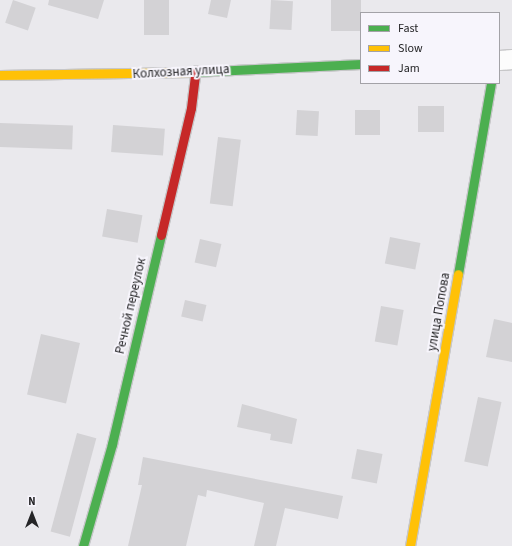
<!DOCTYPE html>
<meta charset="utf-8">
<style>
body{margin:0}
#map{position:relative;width:512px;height:546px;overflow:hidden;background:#eae9ed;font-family:"Source Sans 3",sans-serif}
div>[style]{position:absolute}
.building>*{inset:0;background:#d3d2d5;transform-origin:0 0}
.roads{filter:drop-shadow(1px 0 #c7c7c9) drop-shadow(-1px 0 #c7c7c9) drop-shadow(0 1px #c7c7c9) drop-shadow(0 -1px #c7c7c9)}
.street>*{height:19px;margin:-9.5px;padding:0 9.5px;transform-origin:9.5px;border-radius:9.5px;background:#fcfcfc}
.fast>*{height:9px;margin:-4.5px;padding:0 4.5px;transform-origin:4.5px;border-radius:4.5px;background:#4caf50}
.slow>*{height:9px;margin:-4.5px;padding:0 4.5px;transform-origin:4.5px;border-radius:4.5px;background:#ffc107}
.jam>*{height:9px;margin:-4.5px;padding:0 4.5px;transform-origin:4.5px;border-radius:4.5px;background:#c62828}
span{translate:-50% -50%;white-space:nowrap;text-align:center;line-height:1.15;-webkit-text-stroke:4px #f7f5fc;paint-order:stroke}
.street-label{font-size:13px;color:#252527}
.legend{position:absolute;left:360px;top:12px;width:140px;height:72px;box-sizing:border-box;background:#f7f5fc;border:1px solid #a3a2a7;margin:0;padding:5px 7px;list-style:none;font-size:12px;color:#252527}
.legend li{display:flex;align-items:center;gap:8px;height:20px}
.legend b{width:20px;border:1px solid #a3a2a7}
.north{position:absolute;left:12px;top:494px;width:40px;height:40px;-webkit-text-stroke:3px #f7f5fc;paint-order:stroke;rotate:0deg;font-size:11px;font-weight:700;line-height:16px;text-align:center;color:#252527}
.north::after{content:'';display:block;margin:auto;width:14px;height:18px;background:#252527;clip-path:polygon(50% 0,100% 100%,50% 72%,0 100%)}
</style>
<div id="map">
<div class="building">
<div style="left:13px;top:0;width:24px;height:24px;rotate:19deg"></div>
<div style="clip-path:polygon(49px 0,104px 0,98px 19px,48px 5px)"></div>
<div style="left:144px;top:0;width:25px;height:35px"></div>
<div style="clip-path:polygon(211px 0,231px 0,227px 18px,208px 14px)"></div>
<div style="left:271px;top:0;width:22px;height:29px;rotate:3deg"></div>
<div style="left:331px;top:0;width:30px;height:31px"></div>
<div style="left:418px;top:106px;width:26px;height:26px"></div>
<div style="left:297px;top:110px;width:22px;height:25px;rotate:3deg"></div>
<div style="left:380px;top:110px;width:25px;height:25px;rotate:90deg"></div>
<div style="left:0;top:123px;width:73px;height:24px;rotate:2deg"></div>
<div style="left:113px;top:125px;width:52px;height:27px;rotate:4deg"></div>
<div style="left:218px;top:137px;width:23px;height:67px;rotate:7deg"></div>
<div style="left:107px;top:209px;width:36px;height:28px;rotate:10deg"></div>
<div style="left:390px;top:237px;width:31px;height:27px;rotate:11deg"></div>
<div style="left:200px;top:239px;width:22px;height:24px;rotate:13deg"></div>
<div style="left:185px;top:300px;width:22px;height:17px;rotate:13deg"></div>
<div style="left:381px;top:306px;width:23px;height:36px;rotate:10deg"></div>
<div style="clip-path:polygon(494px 319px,512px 323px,512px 362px,486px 357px)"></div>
<div style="left:41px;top:334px;width:40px;height:62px;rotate:13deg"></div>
<div style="left:478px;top:397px;width:24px;height:66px;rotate:12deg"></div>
<div style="clip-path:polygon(242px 404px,297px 419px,292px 444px,270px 440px,271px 434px,237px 427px)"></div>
<div style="left:77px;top:433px;width:20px;height:102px;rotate:15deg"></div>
<div style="left:357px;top:449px;width:26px;height:30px;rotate:11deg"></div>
<div style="clip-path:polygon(143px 457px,343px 496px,338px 519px,285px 508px,276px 546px,254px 546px,264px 503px,207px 490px,206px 497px,198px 495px,186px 546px,128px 546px,142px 485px,138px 485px)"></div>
</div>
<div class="roads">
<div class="street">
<div style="left:499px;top:60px;width:13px;rotate:-4deg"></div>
</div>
<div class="fast">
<div style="left:192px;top:72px;width:169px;rotate:-2.7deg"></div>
<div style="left:458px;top:274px;width:194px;rotate:-80.2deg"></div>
<div style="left:83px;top:546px;width:106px;rotate:-74.1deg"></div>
<div style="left:112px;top:444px;width:215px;rotate:-76.8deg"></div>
</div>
<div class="slow">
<div style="left:0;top:75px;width:192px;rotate:-0.9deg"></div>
<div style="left:410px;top:546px;width:276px;rotate:-80deg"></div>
</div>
<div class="jam">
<div style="left:161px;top:235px;width:130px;rotate:-76.7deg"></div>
<div style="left:191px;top:108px;width:38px;rotate:-83deg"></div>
</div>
</div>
<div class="street-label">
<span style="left:181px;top:72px;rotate:-3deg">Колхозная улица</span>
<span style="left:131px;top:306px;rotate:-77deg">Речной переулок</span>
<span style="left:439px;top:312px;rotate:-80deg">улица Попова</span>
</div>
<ul class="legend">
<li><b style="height:5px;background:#4caf50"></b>Fast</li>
<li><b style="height:5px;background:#ffc107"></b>Slow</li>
<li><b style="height:5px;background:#c62828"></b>Jam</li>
</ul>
<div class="north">N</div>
</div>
